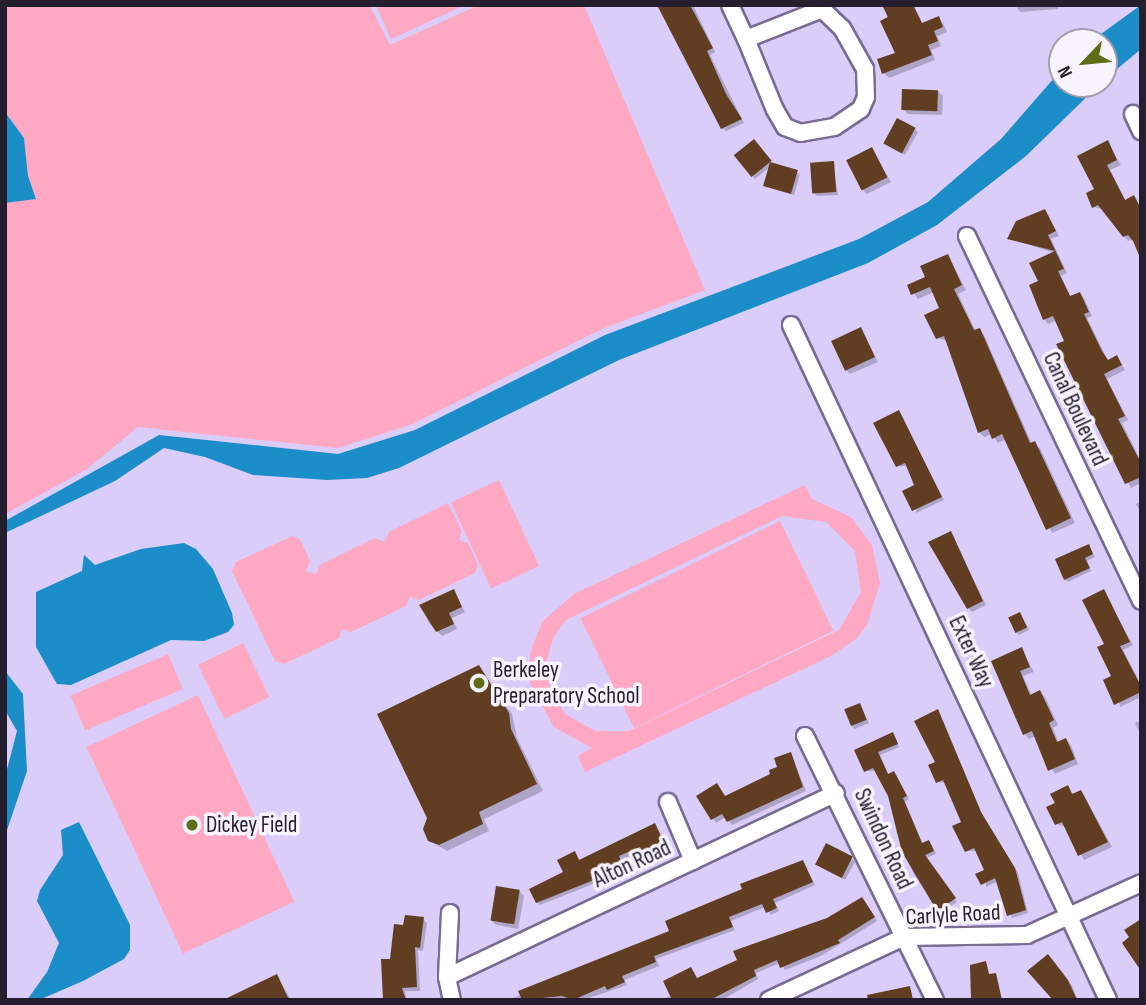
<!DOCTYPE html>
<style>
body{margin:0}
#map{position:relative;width:1146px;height:1005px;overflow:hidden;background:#dacdf9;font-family:"Sofia Sans Condensed",sans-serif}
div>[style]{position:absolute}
.green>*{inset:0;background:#fea8c4;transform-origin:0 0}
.water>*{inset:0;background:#1b8dc8}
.shadow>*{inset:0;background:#0003}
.building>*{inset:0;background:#613e21;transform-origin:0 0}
.roads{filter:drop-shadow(2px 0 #786c93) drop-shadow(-2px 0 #786c93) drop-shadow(0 2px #786c93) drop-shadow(0 -2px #786c93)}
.street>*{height:16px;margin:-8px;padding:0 8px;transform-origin:8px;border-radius:8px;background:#fff}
.dots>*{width:19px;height:19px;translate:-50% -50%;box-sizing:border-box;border:4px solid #f7f4fd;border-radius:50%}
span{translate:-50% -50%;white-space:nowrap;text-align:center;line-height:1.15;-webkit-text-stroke:7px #f7f4fd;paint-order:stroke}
.street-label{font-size:23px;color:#241e2f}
.poi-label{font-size:23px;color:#241e2f}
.left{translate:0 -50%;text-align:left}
.frame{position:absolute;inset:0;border:7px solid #241e2f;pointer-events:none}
.north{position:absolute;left:1048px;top:28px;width:70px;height:70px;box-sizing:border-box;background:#f7f4fd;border:2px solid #a39eab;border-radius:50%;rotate:244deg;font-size:19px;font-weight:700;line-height:28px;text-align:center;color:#241e2f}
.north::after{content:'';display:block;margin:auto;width:24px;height:32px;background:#5f6d17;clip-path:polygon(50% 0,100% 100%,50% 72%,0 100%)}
</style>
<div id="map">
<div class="green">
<div style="clip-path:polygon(5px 5px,369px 5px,390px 45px,479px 5px,584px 5px,705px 290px,602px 329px,413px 424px,338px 448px,138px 427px,87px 469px,5px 514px,5px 203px,36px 198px,28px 176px,24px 138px,5px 112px)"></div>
<div style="clip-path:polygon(376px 5px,465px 5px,391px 39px)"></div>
<div style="left:499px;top:480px;width:95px;height:53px;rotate:65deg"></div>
<div style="clip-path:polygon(evenodd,805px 485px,812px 499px,851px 517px,872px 545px,880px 583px,867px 625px,856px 639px,831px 656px,585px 772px,578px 756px,592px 748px,554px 727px,530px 683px,530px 653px,542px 622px,574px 594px,805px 485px,782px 516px,826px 522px,855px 551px,861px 592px,839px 630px,629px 731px,595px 731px,565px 714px,550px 688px,546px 662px,554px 636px,566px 620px,782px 516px)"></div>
<div style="clip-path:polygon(448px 503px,462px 531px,459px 540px,468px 543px,478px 565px,475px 573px,419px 600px,410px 597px,406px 606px,351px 632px,342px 629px,339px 638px,284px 664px,275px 661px,232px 571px,236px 562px,292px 536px,300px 539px,310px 561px,306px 571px,316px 574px,320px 565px,375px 538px,384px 542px,389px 532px)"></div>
<div style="left:780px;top:521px;width:122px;height:222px;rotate:64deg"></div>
<div style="left:243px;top:643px;width:60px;height:50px;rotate:64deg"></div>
<div style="left:168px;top:654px;width:38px;height:106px;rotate:67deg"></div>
<div style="left:198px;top:695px;width:228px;height:123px;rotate:65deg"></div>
</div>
<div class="water">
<div style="clip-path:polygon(1141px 5px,1141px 49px,1104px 80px,1104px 42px,1090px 42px)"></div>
<div style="clip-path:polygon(1062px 69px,1062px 84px,1100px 84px,1026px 156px,937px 225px,868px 263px,619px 360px,399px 468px,367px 478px,327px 480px,253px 475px,205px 457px,164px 448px,115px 481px,5px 533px,5px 521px,159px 435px,338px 454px,415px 430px,605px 335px,859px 239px,928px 202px,1001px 139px)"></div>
<div style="clip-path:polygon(5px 112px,24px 138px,28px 176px,36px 199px,5px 203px)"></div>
<div style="clip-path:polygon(184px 543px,196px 549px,213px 569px,232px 613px,234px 625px,228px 632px,204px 641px,171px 640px,71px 685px,57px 684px,36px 647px,36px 592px,82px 571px,84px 555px,95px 565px,141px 549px)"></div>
<div style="clip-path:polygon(5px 671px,23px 694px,27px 771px,5px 836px,5px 777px,17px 731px,5px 710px)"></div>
<div style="clip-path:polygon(79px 822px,130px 925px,130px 950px,124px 959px,83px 981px,39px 1000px,27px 1000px,47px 972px,59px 943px,37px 901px,40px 890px,63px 855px,61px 830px)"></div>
</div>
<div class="shadow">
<div style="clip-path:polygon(659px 5px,693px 5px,715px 52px,710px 55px,744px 123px,726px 131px,722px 128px)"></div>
<div style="clip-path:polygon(884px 5px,914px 5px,923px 25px,938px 18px,943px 23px,947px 32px,937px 36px,941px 46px,931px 50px,935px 60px,889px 78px,884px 73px,897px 54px)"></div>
<div style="clip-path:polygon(1015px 5px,1058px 5px,1058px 9px,1020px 12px)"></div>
<div style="clip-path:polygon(938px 91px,943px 96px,942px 115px,908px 114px,903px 109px)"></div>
<div style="clip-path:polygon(915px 129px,918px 132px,905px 155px,888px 146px)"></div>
<div style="clip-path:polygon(1107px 142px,1121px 165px,1110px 170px,1126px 201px,1134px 197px,1141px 208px,1141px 255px,1133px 239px,1128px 241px,1103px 209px,1093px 207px)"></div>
<div style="clip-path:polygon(757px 144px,773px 165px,800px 174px,794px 195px,766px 185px,771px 166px,755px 179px,737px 155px)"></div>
<div style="clip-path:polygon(872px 149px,891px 182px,867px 194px,862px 189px)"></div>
<div style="clip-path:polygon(833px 162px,838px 195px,817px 196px,814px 193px)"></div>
<div style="clip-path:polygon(1045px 211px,1059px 236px,1051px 239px,1067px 273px,1061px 276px,1071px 298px,1080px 294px,1084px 298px,1092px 316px,1087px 318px,1106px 357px,1109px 362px,1117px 357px,1125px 370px,1107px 379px,1128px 420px,1122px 423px,1141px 461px,1141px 483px,1131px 488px,1058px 345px,1067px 342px,1057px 320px,1048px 324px,1044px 319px,1040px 281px,1054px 253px,1009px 238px)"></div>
<div style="clip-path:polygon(948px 256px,966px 290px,958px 294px,976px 332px,984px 335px,1032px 444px,1040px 448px,1075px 523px,1052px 533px,1006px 439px,998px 443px,992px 434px,984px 437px,979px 432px,947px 341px,938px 338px,941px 309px,934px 292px,918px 299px,909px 286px,927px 277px)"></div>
<div style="clip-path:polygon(861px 329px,878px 362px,850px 374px,846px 370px)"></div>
<div style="clip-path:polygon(899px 412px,944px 500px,916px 513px,917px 486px,908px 466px,897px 466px)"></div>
<div style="clip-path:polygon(1141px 502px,1141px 513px,1136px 504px)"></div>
<div style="clip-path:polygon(950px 533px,986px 605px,972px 612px,968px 608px)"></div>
<div style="clip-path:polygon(1089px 546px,1095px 557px,1087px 561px,1091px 571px,1068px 582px,1065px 579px)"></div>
<div style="clip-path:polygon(1103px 591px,1133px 645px,1123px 650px,1141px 685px,1141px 697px,1120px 707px,1106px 644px)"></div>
<div style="clip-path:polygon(454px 592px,465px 612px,452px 618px,457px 629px,442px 636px,429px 623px,422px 606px)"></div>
<div style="clip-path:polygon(1022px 617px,1029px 630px,1019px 635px,1016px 632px)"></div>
<div style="clip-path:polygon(1021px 649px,1034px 672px,1023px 676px,1032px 696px,1040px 693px,1045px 697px,1058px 725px,1053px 728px,1059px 743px,1066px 740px,1071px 745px,1078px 764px,1055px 774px,1036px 736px,1029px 739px,1025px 734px,993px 661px)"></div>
<div style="clip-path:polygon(479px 667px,512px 714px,517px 738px,543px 791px,484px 819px,489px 831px,447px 851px,429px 840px)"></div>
<div style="clip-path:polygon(860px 705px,869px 723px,855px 729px,852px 726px)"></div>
<div style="clip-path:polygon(938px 711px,984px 818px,1018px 873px,1028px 913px,1012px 918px,998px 881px,986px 887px,986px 870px,977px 851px,966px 851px,963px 823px,946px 783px,938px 782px)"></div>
<div style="clip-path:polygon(1141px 720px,1141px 735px,1135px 723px)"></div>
<div style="clip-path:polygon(895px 737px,899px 747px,880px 755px,889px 776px,896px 776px,909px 799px,905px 802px,923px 844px,932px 845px,936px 854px,926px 858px,957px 902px,941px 913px,914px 875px,896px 831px,901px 828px,889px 795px,876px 771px,865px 771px,856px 750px)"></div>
<div style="clip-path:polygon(791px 754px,806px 791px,732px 825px,726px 817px,716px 823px,713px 819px,699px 796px,717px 785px,726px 798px,772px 775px)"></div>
<div style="clip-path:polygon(1068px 787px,1074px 795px,1081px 792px,1085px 797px,1112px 847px,1084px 860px,1066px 827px,1057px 824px,1049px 808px)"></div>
<div style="clip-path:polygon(655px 826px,670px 854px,651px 863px,643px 850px,621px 860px,626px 871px,540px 905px,537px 902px,565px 873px,575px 853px,580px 862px)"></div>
<div style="clip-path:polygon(852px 859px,855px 862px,845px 880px,820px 867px)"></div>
<div style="clip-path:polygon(803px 862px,815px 885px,775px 903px,779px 911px,771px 915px,765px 907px,731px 921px,735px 930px,656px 959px,659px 966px,624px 980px,627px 985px,583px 1000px,508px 1000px,671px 932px)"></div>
<div style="clip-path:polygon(519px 891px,524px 896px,518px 929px,496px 925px,491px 920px)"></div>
<div style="clip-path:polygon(866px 903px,877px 921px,821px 956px,785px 970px,780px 963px,756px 973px,758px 979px,722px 1000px,661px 1000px,672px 995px,692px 972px,698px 980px)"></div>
<div style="clip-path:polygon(423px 919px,427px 923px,423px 951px,418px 950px,420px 991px,405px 991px,407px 1000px,385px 1000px,391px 960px,405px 927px)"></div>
<div style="clip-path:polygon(1052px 960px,1072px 986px,1078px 1000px,1051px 998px,1029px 972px)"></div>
<div style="clip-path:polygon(277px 976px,291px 1000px,236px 1000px)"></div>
</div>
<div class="building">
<div style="clip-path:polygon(657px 5px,690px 5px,713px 48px,707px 51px,726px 94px,742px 119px,721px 129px)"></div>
<div style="clip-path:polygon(882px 5px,913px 5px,922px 23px,939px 16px,943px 27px,934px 31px,938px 41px,928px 45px,932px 55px,882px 74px,877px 59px,895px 53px,880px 21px,888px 17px)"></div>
<div style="left:902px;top:89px;width:36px;height:21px;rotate:2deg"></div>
<div style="left:897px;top:118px;width:21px;height:29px;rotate:28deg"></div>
<div style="left:754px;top:139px;width:28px;height:26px;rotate:51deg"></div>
<div style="clip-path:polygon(1108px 140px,1117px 160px,1107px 165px,1125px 200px,1134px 195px,1141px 209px,1141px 260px,1133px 241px,1128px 235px,1123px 237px,1098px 205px,1092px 208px,1086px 193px,1094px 189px,1077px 156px)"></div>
<div style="left:872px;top:147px;width:34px;height:29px;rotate:63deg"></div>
<div style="left:834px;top:161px;width:31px;height:24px;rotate:86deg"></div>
<div style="left:770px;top:162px;width:29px;height:25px;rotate:16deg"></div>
<div style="clip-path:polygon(1045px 209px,1056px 231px,1048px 235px,1064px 269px,1058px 271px,1070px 296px,1080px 292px,1089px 312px,1084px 314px,1102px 351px,1108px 360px,1117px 355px,1122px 365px,1104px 374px,1125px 416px,1118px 419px,1141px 463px,1141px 477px,1125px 484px,1056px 344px,1064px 341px,1053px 316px,1043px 320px,1029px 285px,1038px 281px,1029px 263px,1055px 251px,1007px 239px,1016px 221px)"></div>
<div style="clip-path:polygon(948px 254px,962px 285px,954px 289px,974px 330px,980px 328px,1030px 443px,1035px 441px,1071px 518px,1046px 530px,1002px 434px,992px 439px,988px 429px,978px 433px,944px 336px,936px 339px,924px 315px,939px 308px,930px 287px,911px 295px,907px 285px,925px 277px,920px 266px)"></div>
<div style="left:861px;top:327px;width:33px;height:33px;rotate:65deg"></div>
<div style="clip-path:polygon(899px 410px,942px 497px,912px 511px,902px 491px,914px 485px,905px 463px,896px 467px,873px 423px)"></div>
<div style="clip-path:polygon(951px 531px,983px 601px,967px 609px,928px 542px)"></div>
<div style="clip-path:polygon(1089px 544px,1093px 554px,1085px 558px,1090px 568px,1064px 580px,1055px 559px)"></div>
<div style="clip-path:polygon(454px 589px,462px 607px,449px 613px,454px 624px,436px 632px,419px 605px)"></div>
<div style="clip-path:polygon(1104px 589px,1130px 642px,1120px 646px,1141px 686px,1141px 692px,1114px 705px,1103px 680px,1111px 676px,1097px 647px,1104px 644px,1082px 600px)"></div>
<div style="left:1020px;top:612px;width:17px;height:13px;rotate:65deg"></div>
<div style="clip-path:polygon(1022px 647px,1030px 667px,1020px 671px,1030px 695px,1040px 690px,1054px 720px,1049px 723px,1057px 742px,1066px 738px,1075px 759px,1048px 771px,1032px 731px,1023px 735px,991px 661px)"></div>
<div style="clip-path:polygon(479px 665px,509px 713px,511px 729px,537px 784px,479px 812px,483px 824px,439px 845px,428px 841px,423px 829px,427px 818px,377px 714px)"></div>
<div style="left:860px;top:703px;width:18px;height:17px;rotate:68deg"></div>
<div style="clip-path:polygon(938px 709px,981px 812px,1015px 868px,1026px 910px,1007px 916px,995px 878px,981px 885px,975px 874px,984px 870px,974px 848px,965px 852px,952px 826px,961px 822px,943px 780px,936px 783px,928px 765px,935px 762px,914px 721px)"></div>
<div style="clip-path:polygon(893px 732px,898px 744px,878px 752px,888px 774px,894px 771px,907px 796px,903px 798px,922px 843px,929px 840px,934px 851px,925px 855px,956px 898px,937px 911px,902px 852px,888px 796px,873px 768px,864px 772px,854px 750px)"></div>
<div style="clip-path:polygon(791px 752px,803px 787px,727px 822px,722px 814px,711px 820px,696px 796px,717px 783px,725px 796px,770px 774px,769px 770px,777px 767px,774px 758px)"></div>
<div style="clip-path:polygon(1068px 785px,1072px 794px,1081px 790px,1108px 842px,1078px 856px,1062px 822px,1055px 825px,1046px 807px,1055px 803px,1050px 794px)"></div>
<div style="clip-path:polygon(655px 823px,668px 851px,647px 861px,640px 847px,619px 856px,624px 868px,536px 903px,529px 889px,563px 872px,557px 860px,575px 851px,579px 860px)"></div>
<div style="left:826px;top:843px;width:30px;height:24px;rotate:27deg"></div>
<div style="clip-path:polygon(803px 860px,813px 882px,773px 899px,777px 908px,766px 913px,762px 904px,729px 917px,733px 927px,654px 956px,656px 962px,622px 976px,625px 982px,607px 990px,605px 986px,573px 1000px,562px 996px,522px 1000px,518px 991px,669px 931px,665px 921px,742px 889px,740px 884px)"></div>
<div style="left:496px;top:886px;width:24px;height:35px;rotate:9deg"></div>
<div style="clip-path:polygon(862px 897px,875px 917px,838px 940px,840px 943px,780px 968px,777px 960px,754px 970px,756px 976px,710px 1000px,672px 1000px,663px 981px,691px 967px,697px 978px,737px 960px,733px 951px,827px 918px)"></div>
<div style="clip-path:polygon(405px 915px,424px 917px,420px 948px,415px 947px,417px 987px,402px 988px,406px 1000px,383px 1000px,381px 959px,390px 959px,394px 924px,403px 925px)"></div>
<div style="clip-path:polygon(1141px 919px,1141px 971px,1122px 943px,1129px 937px,1124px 930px)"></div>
<div style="clip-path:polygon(1048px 954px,1068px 980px,1077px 1000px,1053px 1000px,1027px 971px)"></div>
<div style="clip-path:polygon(986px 961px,989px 974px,996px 973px,1002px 1000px,971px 1000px,970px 965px)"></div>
<div style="clip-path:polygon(277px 974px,289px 1000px,223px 1000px)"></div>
<div style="clip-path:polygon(910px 986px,913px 1000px,868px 1000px,867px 995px)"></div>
</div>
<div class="roads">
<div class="street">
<div style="left:730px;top:5px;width:38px;rotate:65deg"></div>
<div style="left:822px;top:9px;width:28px;rotate:44deg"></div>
<div style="left:842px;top:28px;width:47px;rotate:60.7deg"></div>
<div style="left:865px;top:69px;width:28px;rotate:88deg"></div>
<div style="left:866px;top:97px;width:13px;rotate:113deg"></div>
<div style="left:861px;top:109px;width:32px;rotate:146deg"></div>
<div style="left:834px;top:127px;width:34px;rotate:170deg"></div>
<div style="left:801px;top:133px;width:17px;rotate:-159deg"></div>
<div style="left:785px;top:127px;width:20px;rotate:-120deg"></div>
<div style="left:775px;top:110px;width:77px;rotate:-112.2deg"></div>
<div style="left:746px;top:39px;width:82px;rotate:-21.5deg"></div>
<div style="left:1133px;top:114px;width:19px;rotate:65deg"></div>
<div style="left:967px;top:236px;width:404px;rotate:64.5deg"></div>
<div style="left:791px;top:325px;width:746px;rotate:64.84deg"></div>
<div style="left:805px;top:736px;width:294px;rotate:63.8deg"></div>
<div style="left:668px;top:802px;width:64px;rotate:67deg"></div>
<div style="left:450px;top:913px;width:64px;rotate:92.7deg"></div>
<div style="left:447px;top:977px;width:24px;rotate:78deg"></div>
<div style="left:447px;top:977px;width:430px;rotate:-25.3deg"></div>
<div style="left:769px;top:1000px;width:149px;rotate:-25deg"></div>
<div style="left:904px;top:937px;width:123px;rotate:-0.9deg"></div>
<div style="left:1027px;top:935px;width:125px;rotate:-24.5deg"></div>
</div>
</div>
<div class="dots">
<div style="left:479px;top:683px;background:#5f6d17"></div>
<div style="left:192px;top:825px;background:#5f6d17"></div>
</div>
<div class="street-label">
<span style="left:1075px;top:409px;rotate:65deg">Canal Boulevard</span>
<span style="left:971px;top:652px;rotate:65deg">Exter Way</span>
<span style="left:883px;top:839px;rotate:65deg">Swindon Road</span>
<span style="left:632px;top:864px;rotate:-25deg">Alton Road</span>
<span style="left:953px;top:915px;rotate:-3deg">Carlyle Road</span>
</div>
<div class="poi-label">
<span class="left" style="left:493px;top:683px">Berkeley<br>Preparatory School</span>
<span class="left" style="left:206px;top:825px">Dickey Field</span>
</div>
<div class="frame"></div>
<div class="north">N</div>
</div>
